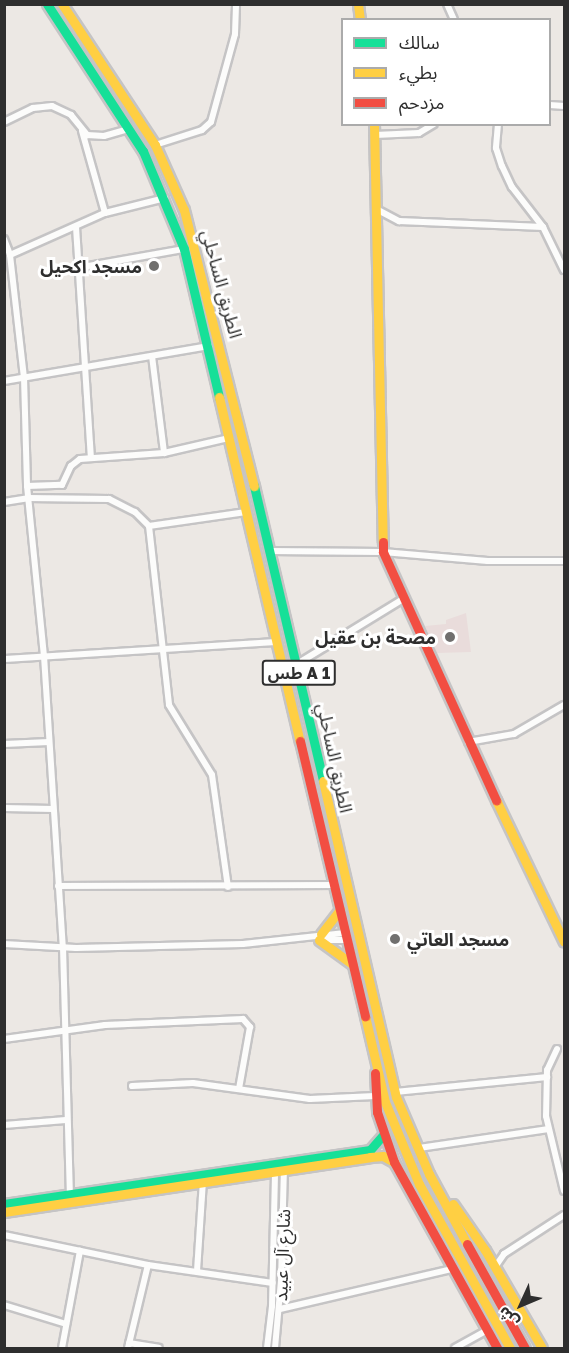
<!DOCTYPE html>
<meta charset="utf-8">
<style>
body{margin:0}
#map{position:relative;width:569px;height:1353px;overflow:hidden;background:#ece8e4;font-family:"Golos Text","Noto Sans Arabic",sans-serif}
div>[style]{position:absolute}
.medical>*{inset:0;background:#e9dcdb}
.roads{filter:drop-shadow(2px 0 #c5c4c5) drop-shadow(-2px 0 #c5c4c5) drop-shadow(0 2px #c5c4c5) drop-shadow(0 -2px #c5c4c5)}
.street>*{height:6px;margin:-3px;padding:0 3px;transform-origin:3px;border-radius:3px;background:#fcfcfb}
.fast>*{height:9px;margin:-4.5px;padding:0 4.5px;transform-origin:4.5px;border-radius:4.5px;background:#16e098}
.slow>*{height:9px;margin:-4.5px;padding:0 4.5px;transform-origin:4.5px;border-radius:4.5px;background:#ffcf43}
.jam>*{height:9px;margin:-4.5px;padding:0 4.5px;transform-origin:4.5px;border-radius:4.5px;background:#f24e42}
.dots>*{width:16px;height:16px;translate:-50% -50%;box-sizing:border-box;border:3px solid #fff;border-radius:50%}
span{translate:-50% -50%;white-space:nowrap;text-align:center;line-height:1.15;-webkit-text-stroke:6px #fff;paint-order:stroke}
.shield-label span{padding:2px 4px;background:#fff;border:2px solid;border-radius:4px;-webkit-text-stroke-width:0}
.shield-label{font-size:16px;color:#2e2e2e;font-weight:700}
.poi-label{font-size:18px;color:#2e2e2e;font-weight:700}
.right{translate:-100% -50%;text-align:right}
.left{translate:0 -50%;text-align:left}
.street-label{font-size:18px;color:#2e2e2e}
.frame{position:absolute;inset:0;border:6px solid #2e2e2e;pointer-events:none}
.legend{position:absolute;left:341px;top:18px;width:210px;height:108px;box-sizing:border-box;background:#fff;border:2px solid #ababab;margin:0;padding:8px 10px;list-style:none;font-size:18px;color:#2e2e2e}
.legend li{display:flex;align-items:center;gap:12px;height:30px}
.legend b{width:30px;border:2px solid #ababab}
.north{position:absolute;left:491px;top:1275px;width:60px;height:60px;-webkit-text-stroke:4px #fff;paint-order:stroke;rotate:226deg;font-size:16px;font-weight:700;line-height:24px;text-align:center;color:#2e2e2e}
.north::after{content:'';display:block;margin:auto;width:21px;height:27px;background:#2e2e2e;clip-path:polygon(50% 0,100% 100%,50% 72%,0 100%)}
</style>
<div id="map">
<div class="medical">
<div style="clip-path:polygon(466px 613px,471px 652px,437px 653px,425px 626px,446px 624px,446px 620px)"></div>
</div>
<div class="roads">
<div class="street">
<div style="left:447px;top:4px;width:17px;rotate:66deg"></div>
<div style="left:550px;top:105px;width:14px;rotate:4deg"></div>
<div style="left:4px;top:122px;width:32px;rotate:-26deg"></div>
<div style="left:33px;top:108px;width:19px;rotate:-6deg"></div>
<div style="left:52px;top:106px;width:21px;rotate:25deg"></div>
<div style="left:71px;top:115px;width:26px;rotate:51deg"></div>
<div style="left:87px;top:135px;width:17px;rotate:3deg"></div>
<div style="left:104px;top:136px;width:26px;rotate:-16deg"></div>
<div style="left:498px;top:124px;width:24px;rotate:95deg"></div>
<div style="left:496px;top:148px;width:19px;rotate:72deg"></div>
<div style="left:502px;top:166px;width:23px;rotate:65deg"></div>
<div style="left:512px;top:187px;width:51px;rotate:52.2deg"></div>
<div style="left:82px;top:131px;width:85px;rotate:74.3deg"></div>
<div style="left:375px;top:135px;width:44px;rotate:-2.6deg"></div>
<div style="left:419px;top:133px;width:17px;rotate:-31deg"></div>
<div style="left:155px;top:145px;width:49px;rotate:-17.7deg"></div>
<div style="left:202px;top:130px;width:12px;rotate:-42deg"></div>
<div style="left:211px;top:122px;width:91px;rotate:-74.7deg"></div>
<div style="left:235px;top:34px;width:30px;rotate:-88deg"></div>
<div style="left:378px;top:210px;width:24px;rotate:28deg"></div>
<div style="left:399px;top:221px;width:144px;rotate:2.4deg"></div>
<div style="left:543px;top:227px;width:48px;rotate:64deg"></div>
<div style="left:76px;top:227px;width:231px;rotate:86.3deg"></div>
<div style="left:4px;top:239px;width:17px;rotate:69deg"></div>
<div style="left:10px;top:255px;width:123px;rotate:83.5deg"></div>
<div style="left:24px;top:377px;width:109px;rotate:88.4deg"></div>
<div style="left:27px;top:486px;width:171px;rotate:84.3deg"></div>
<div style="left:44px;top:656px;width:292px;rotate:86.3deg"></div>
<div style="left:63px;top:947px;width:247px;rotate:88.4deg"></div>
<div style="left:10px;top:255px;width:104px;rotate:-23.9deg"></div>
<div style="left:105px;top:213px;width:62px;rotate:-14deg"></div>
<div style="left:77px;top:268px;width:109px;rotate:-10.1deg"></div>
<div style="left:152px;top:356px;width:98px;rotate:82.9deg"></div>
<div style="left:4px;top:381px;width:208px;rotate:-9.7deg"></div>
<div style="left:27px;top:486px;width:35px;rotate:-2deg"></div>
<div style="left:62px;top:485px;width:21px;rotate:-65deg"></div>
<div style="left:71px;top:466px;width:11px;rotate:-38deg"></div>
<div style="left:80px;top:459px;width:84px;rotate:-4.1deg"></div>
<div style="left:164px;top:453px;width:67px;rotate:-13deg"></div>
<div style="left:4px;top:502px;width:24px;rotate:-9deg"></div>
<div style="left:28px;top:498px;width:81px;rotate:0.7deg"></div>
<div style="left:109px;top:499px;width:29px;rotate:27deg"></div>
<div style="left:135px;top:512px;width:20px;rotate:45deg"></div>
<div style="left:149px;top:526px;width:180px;rotate:83.6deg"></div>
<div style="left:169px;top:705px;width:82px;rotate:58.4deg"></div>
<div style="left:212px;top:775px;width:113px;rotate:81.9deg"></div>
<div style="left:149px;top:526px;width:98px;rotate:-8.2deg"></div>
<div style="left:269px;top:551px;width:114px;rotate:0.5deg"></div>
<div style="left:383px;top:552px;width:105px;rotate:4.9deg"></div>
<div style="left:488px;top:561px;width:76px"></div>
<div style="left:4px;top:659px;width:273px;rotate:-3.6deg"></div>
<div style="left:297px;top:664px;width:124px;rotate:-31.5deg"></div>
<div style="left:468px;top:742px;width:47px;rotate:-9.9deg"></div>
<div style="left:514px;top:734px;width:58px;rotate:-30.1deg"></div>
<div style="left:4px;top:744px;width:45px;rotate:-2.5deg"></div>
<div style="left:4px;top:808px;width:49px;rotate:1.2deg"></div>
<div style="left:58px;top:886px;width:276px;rotate:-0.2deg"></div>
<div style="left:322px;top:940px;width:24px"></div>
<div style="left:4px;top:944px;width:72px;rotate:3.2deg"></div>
<div style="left:76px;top:948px;width:167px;rotate:-1.4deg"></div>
<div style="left:243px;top:944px;width:103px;rotate:-6.2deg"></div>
<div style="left:4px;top:1039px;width:102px;rotate:-7.9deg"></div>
<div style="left:105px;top:1025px;width:138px;rotate:-2.5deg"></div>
<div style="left:243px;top:1019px;width:11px;rotate:49deg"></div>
<div style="left:250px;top:1027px;width:63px;rotate:100.1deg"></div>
<div style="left:557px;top:1049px;width:23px;rotate:115deg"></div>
<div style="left:547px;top:1070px;width:46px;rotate:91.2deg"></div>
<div style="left:546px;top:1116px;width:77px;rotate:76.5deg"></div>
<div style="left:132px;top:1086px;width:61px;rotate:-2.8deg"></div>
<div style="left:193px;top:1083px;width:118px;rotate:7.8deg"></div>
<div style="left:310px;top:1099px;width:65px;rotate:-2.6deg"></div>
<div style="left:395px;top:1092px;width:153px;rotate:-5.6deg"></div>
<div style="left:4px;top:1125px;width:62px;rotate:-4.6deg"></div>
<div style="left:419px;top:1148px;width:131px;rotate:-8.3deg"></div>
<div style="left:4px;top:1235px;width:147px;rotate:11.8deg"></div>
<div style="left:148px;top:1265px;width:126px;rotate:8.2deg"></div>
<div style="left:495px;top:1267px;width:16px;rotate:-55deg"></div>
<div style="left:504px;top:1254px;width:72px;rotate:-33deg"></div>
<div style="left:197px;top:1271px;width:90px;rotate:-86.2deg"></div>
<div style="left:4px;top:1305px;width:65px;rotate:17deg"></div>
<div style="left:280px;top:1309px;width:177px;rotate:-13.1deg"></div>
<div style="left:129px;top:1343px;width:30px;rotate:9deg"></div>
<div style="left:62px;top:1348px;width:99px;rotate:-79.5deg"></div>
<div style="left:128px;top:1348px;width:85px;rotate:-76.5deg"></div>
<div style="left:267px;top:1348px;width:42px;rotate:-83.2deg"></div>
<div style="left:272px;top:1306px;width:137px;rotate:-88.7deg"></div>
<div style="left:275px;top:1348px;width:67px;rotate:-84.9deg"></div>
<div style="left:281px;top:1281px;width:115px;rotate:-88.5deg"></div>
<div style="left:455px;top:1348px;width:38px;rotate:-29deg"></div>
</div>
<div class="fast">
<div style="left:47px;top:4px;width:176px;rotate:56.9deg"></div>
<div style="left:143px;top:151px;width:106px;rotate:67.3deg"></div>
<div style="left:184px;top:249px;width:152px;rotate:76.7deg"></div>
<div style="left:254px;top:486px;width:303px;rotate:76.8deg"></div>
<div style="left:4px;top:1204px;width:370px;rotate:-8.4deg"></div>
<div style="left:370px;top:1150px;width:21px;rotate:-49deg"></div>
</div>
<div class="slow">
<div style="left:62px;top:4px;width:169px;rotate:56.6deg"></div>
<div style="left:155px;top:145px;width:71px;rotate:66deg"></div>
<div style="left:184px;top:210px;width:285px;rotate:75.8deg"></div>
<div style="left:358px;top:4px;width:16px;rotate:83deg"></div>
<div style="left:374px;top:124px;width:418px;rotate:88.8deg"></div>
<div style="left:219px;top:397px;width:353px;rotate:76.8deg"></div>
<div style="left:323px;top:781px;width:324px;rotate:77deg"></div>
<div style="left:396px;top:1097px;width:84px;rotate:66.8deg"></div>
<div style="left:429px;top:1174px;width:80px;rotate:61.5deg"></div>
<div style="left:496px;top:800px;width:157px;rotate:64.4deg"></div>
<div style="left:321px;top:934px;width:31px;rotate:-52deg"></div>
<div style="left:319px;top:940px;width:41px;rotate:36deg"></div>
<div style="left:365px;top:1016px;width:88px;rotate:76.9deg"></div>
<div style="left:385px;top:1102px;width:89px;rotate:67.5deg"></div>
<div style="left:419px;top:1184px;width:188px;rotate:61deg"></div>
<div style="left:453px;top:1204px;width:56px;rotate:55.2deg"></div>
<div style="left:485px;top:1250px;width:113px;rotate:59.8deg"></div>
<div style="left:4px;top:1212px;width:370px;rotate:-8.5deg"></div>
<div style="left:370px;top:1157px;width:13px;rotate:-4deg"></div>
<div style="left:383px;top:1156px;width:13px;rotate:29deg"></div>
</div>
<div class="jam">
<div style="left:383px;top:542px;width:10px;rotate:90deg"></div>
<div style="left:383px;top:552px;width:273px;rotate:65.5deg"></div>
<div style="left:300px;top:741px;width:283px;rotate:76.7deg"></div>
<div style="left:375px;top:1073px;width:39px;rotate:87deg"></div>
<div style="left:377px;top:1112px;width:53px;rotate:71.2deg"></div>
<div style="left:394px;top:1162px;width:213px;rotate:61deg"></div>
<div style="left:467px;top:1244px;width:119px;rotate:60.9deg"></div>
</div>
</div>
<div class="dots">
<div style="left:154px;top:266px;background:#706f6e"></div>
<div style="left:450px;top:637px;background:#706f6e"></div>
<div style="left:395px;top:939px;background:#706f6e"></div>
</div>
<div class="shield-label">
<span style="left:299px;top:673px">طس A 1</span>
</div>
<div class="poi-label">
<span class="right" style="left:142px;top:266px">مسجد اكحيل</span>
<span class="right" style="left:436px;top:637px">مصحة بن عقيل</span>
<span class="left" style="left:407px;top:939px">مسجد العاتي</span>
</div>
<div class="street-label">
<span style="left:222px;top:284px;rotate:75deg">الطريق الساحلي</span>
<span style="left:335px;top:758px;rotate:78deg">الطريق الساحلي</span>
<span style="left:282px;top:1255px;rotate:-88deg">شارع آل عبيد</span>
</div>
<div class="frame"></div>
<ul class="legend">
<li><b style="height:8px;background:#16e098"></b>سالك</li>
<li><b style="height:8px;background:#ffcf43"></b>بطيء</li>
<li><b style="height:8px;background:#f24e42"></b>مزدحم</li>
</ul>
<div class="north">ش</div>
</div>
